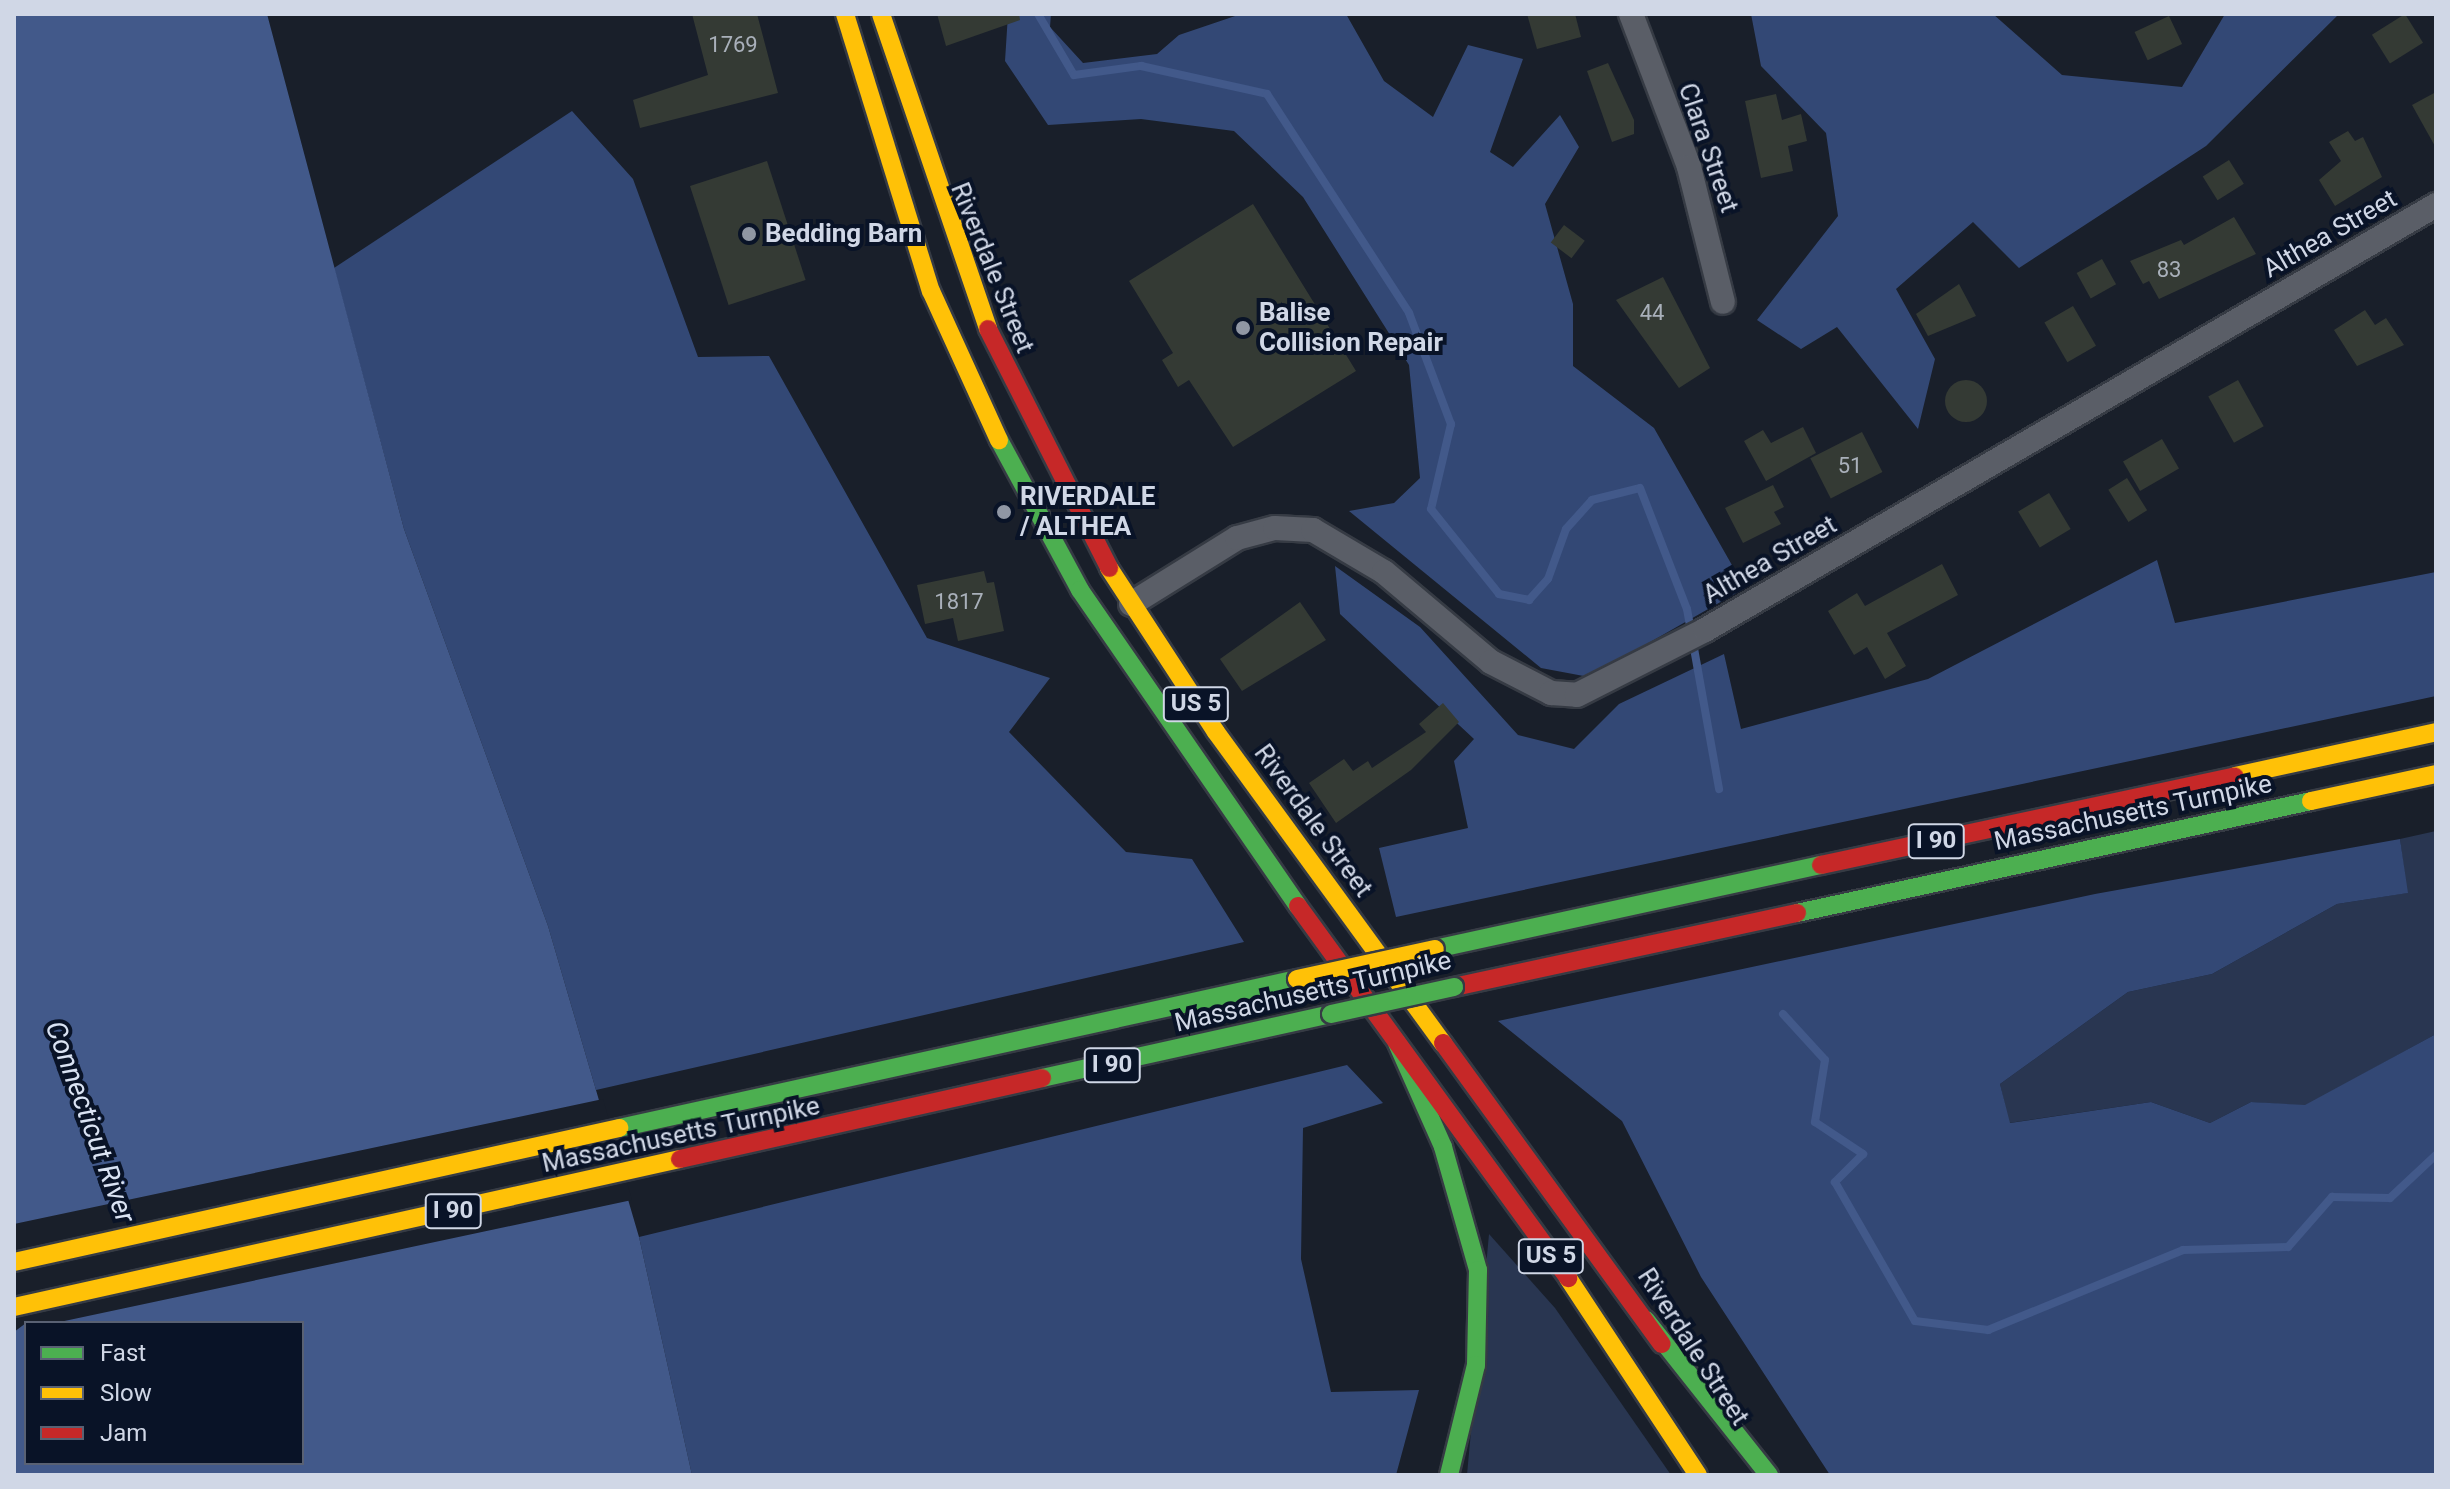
<!DOCTYPE html>
<style>
body{margin:0}
#map{position:relative;width:2450px;height:1489px;overflow:hidden;background:#191f2a;font-family:Roboto,sans-serif}
div>[style]{position:absolute}
.green>*{inset:0;background:#293651}
.forest>*{inset:0;background:#334875}
.water>*{inset:0;background:#42598a}
.pier>*{inset:0;background:#191f2a}
.stream>*{height:8px;margin:-4px;padding:0 4px;transform-origin:4px;border-radius:4px;background:#42598a}
.building>*{inset:0;background:#343a34;transform-origin:0 0}
.round{border-radius:50%}
.roads{filter:drop-shadow(2px 0 #363b44) drop-shadow(-2px 0 #363b44) drop-shadow(0 2px #363b44) drop-shadow(0 -2px #363b44)}
.street>*{height:24px;margin:-12px;padding:0 12px;transform-origin:12px;border-radius:12px;background:#5a5e67}
.fast>*{height:18px;margin:-9px;padding:0 9px;transform-origin:9px;border-radius:9px;background:#4caf50}
.slow>*{height:18px;margin:-9px;padding:0 9px;transform-origin:9px;border-radius:9px;background:#ffc107}
.jam>*{height:18px;margin:-9px;padding:0 9px;transform-origin:9px;border-radius:9px;background:#c62828}
.bridges{filter:drop-shadow(2px 0 #363b44) drop-shadow(-2px 0 #363b44) drop-shadow(0 2px #363b44) drop-shadow(0 -2px #363b44)}
.fast-bridge>*{height:18px;margin:-9px;padding:0 9px;transform-origin:9px;border-radius:9px;background:#4caf50}
.slow-bridge>*{height:18px;margin:-9px;padding:0 9px;transform-origin:9px;border-radius:9px;background:#ffc107}
.dots>*{width:22px;height:22px;translate:-50% -50%;box-sizing:border-box;border:4px solid #091327;border-radius:50%}
span{translate:-50% -50%;white-space:nowrap;text-align:center;line-height:1.15;-webkit-text-stroke:8px #091327;paint-order:stroke}
.number-label{font-size:22px;color:#a9b0ba}
.number-label span{-webkit-text-stroke-width:0}
.shield-label span{padding:2px 6px;background:#091327;border:2px solid;border-radius:6px;-webkit-text-stroke-width:0}
.shield-label{font-size:24px;color:#d0d7e6;font-weight:700}
.street-label{font-size:26px;color:#d0d7e6}
.poi-label{font-size:26px;color:#d0d7e6;font-weight:700}
.left{translate:0 -50%;text-align:left}
.water-label{font-size:28px;color:#dae3f3;font-style:italic}
.frame{position:absolute;inset:0;border:16px solid #d0d7e6;pointer-events:none}
.legend{position:absolute;left:24px;top:1321px;width:280px;height:144px;box-sizing:border-box;background:#091327;border:2px solid #596173;margin:0;padding:10px 14px;list-style:none;font-size:24px;color:#d0d7e6}
.legend li{display:flex;align-items:center;gap:16px;height:40px}
.legend b{width:40px;border:2px solid #596173}
</style>
<div id="map">
<div class="green">
<div style="clip-path:polygon(2436px 831px,2436px 1034px,2305px 1106px,2251px 1102px,2210px 1123px,2151px 1102px,2009px 1123px,2000px 1084px,2128px 992px,2212px 974px,2337px 904px,2407px 893px,2400px 839px)"></div>
<div style="clip-path:polygon(1489px 1234px,1555px 1308px,1671px 1475px,1467px 1475px)"></div>
</div>
<div class="forest">
<div style="clip-path:polygon(1008px 14px,1051px 14px,1050px 27px,1083px 63px,1157px 54px,1179px 35px,1241px 14px,1346px 14px,1384px 81px,1433px 117px,1468px 45px,1523px 59px,1490px 152px,1513px 167px,1560px 115px,1579px 147px,1545px 204px,1573px 304px,1573px 366px,1654px 428px,1745px 588px,1589px 677px,1541px 668px,1349px 511px,1394px 503px,1420px 478px,1409px 365px,1303px 197px,1234px 131px,1141px 119px,1048px 125px,1005px 61px)"></div>
<div style="clip-path:polygon(1751px 14px,1993px 14px,2062px 75px,2182px 87px,2225px 14px,2339px 14px,2206px 146px,2019px 268px,1973px 222px,1896px 289px,1935px 359px,1918px 429px,1837px 327px,1801px 349px,1757px 320px,1838px 216px,1826px 133px,1761px 66px)"></div>
<div style="clip-path:polygon(572px 111px,633px 179px,698px 357px,769px 356px,927px 638px,1050px 678px,1009px 732px,1126px 852px,1192px 859px,1244px 942px,596px 1090px,548px 926px,404px 529px,334px 268px)"></div>
<div style="clip-path:polygon(2157px 560px,2175px 623px,2436px 572px,2436px 696px,1396px 917px,1379px 848px,1468px 828px,1454px 761px,1474px 739px,1340px 614px,1335px 566px,1420px 627px,1518px 735px,1574px 749px,1619px 704px,1724px 654px,1741px 729px,1928px 679px)"></div>
<div style="clip-path:polygon(2400px 839px,2408px 893px,2337px 904px,2212px 974px,2128px 992px,2000px 1084px,2010px 1123px,2151px 1102px,2210px 1123px,2251px 1102px,2305px 1105px,2436px 1034px,2436px 1475px,1830px 1475px,1701px 1277px,1622px 1121px,1498px 1021px,2095px 894px)"></div>
<div style="clip-path:polygon(1347px 1065px,1383px 1103px,1303px 1128px,1301px 1259px,1331px 1392px,1419px 1390px,1396px 1475px,692px 1475px,639px 1237px)"></div>
</div>
<div class="water">
<div style="clip-path:polygon(evenodd,14px 14px,267px 14px,404px 529px,548px 926px,639px 1237px,692px 1475px,14px 1475px,14px 14px,26px 1323px,302px 1323px,302px 1463px,26px 1463px,26px 1323px)"></div>
</div>
<div class="pier">
<div style="clip-path:polygon(603px 1099px,632px 1200px,55px 1323px,26px 1323px,14px 1332px,14px 1224px)"></div>
</div>
<div class="stream">
<div style="left:1038px;top:14px;width:71px;rotate:59.5deg"></div>
<div style="left:1074px;top:75px;width:68px;rotate:-7.7deg"></div>
<div style="left:1141px;top:66px;width:129px;rotate:12.5deg"></div>
<div style="left:1267px;top:94px;width:261px;rotate:57deg"></div>
<div style="left:1409px;top:313px;width:119px;rotate:69.3deg"></div>
<div style="left:1451px;top:424px;width:87px;rotate:103.2deg"></div>
<div style="left:1431px;top:509px;width:109px;rotate:51.3deg"></div>
<div style="left:1499px;top:594px;width:31px;rotate:11deg"></div>
<div style="left:1529px;top:600px;width:28px;rotate:-48deg"></div>
<div style="left:1548px;top:579px;width:53px;rotate:-70.2deg"></div>
<div style="left:1566px;top:529px;width:39px;rotate:-48deg"></div>
<div style="left:1592px;top:500px;width:49px;rotate:-14deg"></div>
<div style="left:1640px;top:488px;width:130px;rotate:68.8deg"></div>
<div style="left:1687px;top:609px;width:183px;rotate:79.9deg"></div>
<div style="left:1783px;top:1014px;width:62px;rotate:47.6deg"></div>
<div style="left:1825px;top:1060px;width:63px;rotate:99.2deg"></div>
<div style="left:1815px;top:1122px;width:58px;rotate:33.7deg"></div>
<div style="left:1863px;top:1154px;width:40px;rotate:135deg"></div>
<div style="left:1835px;top:1182px;width:160px;rotate:60.1deg"></div>
<div style="left:1915px;top:1321px;width:74px;rotate:7deg"></div>
<div style="left:1988px;top:1330px;width:211px;rotate:-22.3deg"></div>
<div style="left:2183px;top:1250px;width:105px;rotate:-1.6deg"></div>
<div style="left:2288px;top:1247px;width:67px;rotate:-48.7deg"></div>
<div style="left:2332px;top:1197px;width:58px;rotate:1deg"></div>
<div style="left:2390px;top:1198px;width:63px;rotate:-43.1deg"></div>
</div>
<div class="building">
<div style="clip-path:polygon(692px 14px,757px 14px,778px 93px,640px 128px,633px 100px,708px 75px)"></div>
<div style="clip-path:polygon(937px 14px,1019px 14px,1020px 20px,946px 46px)"></div>
<div style="clip-path:polygon(1527px 14px,1575px 14px,1581px 37px,1537px 49px)"></div>
<div style="left:2405px;top:14px;width:34px;height:39px;rotate:58deg"></div>
<div style="left:2169px;top:16px;width:31px;height:38px;rotate:65deg"></div>
<div style="clip-path:polygon(1608px 63px,1634px 120px,1634px 134px,1612px 142px,1587px 71px)"></div>
<div style="clip-path:polygon(2436px 92px,2436px 148px,2412px 105px)"></div>
<div style="clip-path:polygon(1776px 94px,1782px 120px,1801px 114px,1807px 141px,1788px 146px,1793px 171px,1761px 178px,1745px 101px)"></div>
<div style="clip-path:polygon(2348px 131px,2355px 141px,2363px 137px,2382px 177px,2335px 206px,2319px 180px,2341px 161px,2329px 142px)"></div>
<div style="left:2229px;top:160px;width:28px;height:31px;rotate:58deg"></div>
<div style="left:767px;top:161px;width:125px;height:81px;rotate:72deg"></div>
<div style="clip-path:polygon(1253px 204px,1356px 371px,1233px 447px,1189px 380px,1178px 387px,1162px 360px,1173px 353px,1129px 281px)"></div>
<div style="clip-path:polygon(2234px 217px,2256px 254px,2159px 299px,2149px 281px,2143px 284px,2130px 261px,2181px 240px,2184px 245px)"></div>
<div style="left:1564px;top:225px;width:26px;height:22px;rotate:37deg"></div>
<div style="left:2102px;top:259px;width:29px;height:29px;rotate:61deg"></div>
<div style="clip-path:polygon(1663px 277px,1710px 368px,1679px 388px,1616px 300px)"></div>
<div style="clip-path:polygon(1959px 284px,1976px 316px,1928px 336px,1916px 314px)"></div>
<div style="left:2073px;top:306px;width:46px;height:33px;rotate:60deg"></div>
<div style="clip-path:polygon(2365px 310px,2375px 325px,2386px 318px,2404px 345px,2357px 366px,2334px 330px)"></div>
<div style="left:2238px;top:380px;width:53px;height:34px;rotate:61deg"></div>
<div class="round" style="left:1945px;top:380px;width:42px;height:42px"></div>
<div style="clip-path:polygon(1803px 427px,1816px 453px,1766px 481px,1744px 441px,1763px 430px,1771px 443px)"></div>
<div style="left:1862px;top:432px;width:45px;height:58px;rotate:63deg"></div>
<div style="left:2162px;top:439px;width:34px;height:45px;rotate:60deg"></div>
<div style="left:2127px;top:478px;width:38px;height:22px;rotate:58deg"></div>
<div style="clip-path:polygon(1773px 485px,1784px 507px,1774px 512px,1781px 524px,1743px 543px,1725px 508px)"></div>
<div style="left:2049px;top:493px;width:42px;height:36px;rotate:59deg"></div>
<div style="clip-path:polygon(1942px 564px,1958px 595px,1887px 633px,1906px 666px,1885px 679px,1867px 647px,1854px 655px,1828px 611px,1857px 593px,1865px 606px)"></div>
<div style="clip-path:polygon(984px 571px,987px 583px,994px 582px,1004px 631px,958px 641px,953px 618px,925px 624px,917px 585px)"></div>
<div style="clip-path:polygon(1300px 602px,1326px 640px,1242px 691px,1220px 659px)"></div>
<div style="clip-path:polygon(1443px 703px,1459px 722px,1411px 770px,1336px 823px,1309px 783px,1344px 759px,1353px 771px,1368px 761px,1372px 768px,1426px 732px,1419px 724px)"></div>
</div>
<div class="roads">
<div class="street">
<div style="left:1631px;top:14px;width:164px;rotate:69.2deg"></div>
<div style="left:1689px;top:167px;width:139px;rotate:75.9deg"></div>
<div style="left:1131px;top:604px;width:125px;rotate:-31.9deg"></div>
<div style="left:1237px;top:538px;width:39px;rotate:-15deg"></div>
<div style="left:1275px;top:528px;width:38px;rotate:3deg"></div>
<div style="left:1313px;top:530px;width:82px;rotate:30.6deg"></div>
<div style="left:1384px;top:572px;width:140px;rotate:40.1deg"></div>
<div style="left:1491px;top:662px;width:68px;rotate:27.3deg"></div>
<div style="left:1551px;top:693px;width:26px;rotate:4deg"></div>
<div style="left:1577px;top:695px;width:144px;rotate:-26.9deg"></div>
<div style="left:1705px;top:630px;width:846px;rotate:-30.17deg"></div>
</div>
<div class="fast">
<div style="left:999px;top:440px;width:170px;rotate:61.6deg"></div>
<div style="left:1080px;top:590px;width:384px;rotate:55.4deg"></div>
<div style="left:1797px;top:913px;width:526px;rotate:-12.29deg"></div>
<div style="left:1435px;top:949px;width:395px;rotate:-12.3deg"></div>
<div style="left:1397px;top:1043px;width:114px;rotate:66.1deg"></div>
<div style="left:1443px;top:1147px;width:128px;rotate:74.1deg"></div>
<div style="left:1478px;top:1270px;width:95px;rotate:91.2deg"></div>
<div style="left:1476px;top:1365px;width:113px;rotate:103.8deg"></div>
<div style="left:1042px;top:1078px;width:296px;rotate:-12.5deg"></div>
<div style="left:619px;top:1128px;width:694px;rotate:-12.39deg"></div>
<div style="left:1646px;top:1320px;width:198px;rotate:51.6deg"></div>
</div>
<div class="slow">
<div style="left:845px;top:14px;width:290px;rotate:72.8deg"></div>
<div style="left:931px;top:291px;width:164px;rotate:65.5deg"></div>
<div style="left:881px;top:14px;width:333px;rotate:71.2deg"></div>
<div style="left:1109px;top:568px;width:196px;rotate:56.9deg"></div>
<div style="left:1216px;top:732px;width:385px;rotate:53.9deg"></div>
<div style="left:2235px;top:776px;width:206px;rotate:-12.3deg"></div>
<div style="left:2311px;top:801px;width:128px;rotate:-12.2deg"></div>
<div style="left:14px;top:1262px;width:620px;rotate:-12.49deg"></div>
<div style="left:1568px;top:1278px;width:236px;rotate:56.6deg"></div>
<div style="left:14px;top:1307px;width:682px;rotate:-12.53deg"></div>
</div>
<div class="jam">
<div style="left:988px;top:329px;width:268px;rotate:63.1deg"></div>
<div style="left:1821px;top:865px;width:423px;rotate:-12.1deg"></div>
<div style="left:1298px;top:906px;width:460px;rotate:54deg"></div>
<div style="left:1454px;top:987px;width:351px;rotate:-12.2deg"></div>
<div style="left:1443px;top:1043px;width:372px;rotate:54deg"></div>
<div style="left:680px;top:1159px;width:371px;rotate:-12.6deg"></div>
</div>
</div>
<div class="bridges">
<div class="fast-bridge">
<div style="left:1331px;top:1014px;width:126px;rotate:-12.4deg"></div>
</div>
<div class="slow-bridge">
<div style="left:1297px;top:979px;width:141px;rotate:-12.3deg"></div>
</div>
</div>
<div class="dots">
<div style="left:749px;top:234px;background:#9097a4"></div>
<div style="left:1243px;top:328px;background:#9097a4"></div>
<div style="left:1004px;top:512px;background:#9097a4"></div>
</div>
<div class="number-label">
<span style="left:733px;top:45px">1769</span>
<span style="left:2169px;top:270px">83</span>
<span style="left:1652px;top:313px">44</span>
<span style="left:1850px;top:466px">51</span>
<span style="left:959px;top:602px">1817</span>
</div>
<div class="shield-label">
<span style="left:1196px;top:704px">US 5</span>
<span style="left:1936px;top:841px">I 90</span>
<span style="left:1112px;top:1065px">I 90</span>
<span style="left:453px;top:1211px">I 90</span>
<span style="left:1551px;top:1256px">US 5</span>
</div>
<div class="street-label">
<span style="left:1708px;top:148px;rotate:71deg">Clara Street</span>
<span style="left:2330px;top:234px;rotate:-30deg">Althea Street</span>
<span style="left:992px;top:268px;rotate:68deg">Riverdale Street</span>
<span style="left:1770px;top:560px;rotate:-30deg">Althea Street</span>
<span style="left:2133px;top:813px;rotate:-12deg">Massachusetts Turnpike</span>
<span style="left:1313px;top:821px;rotate:54deg">Riverdale Street</span>
<span style="left:1313px;top:992px;rotate:-13deg">Massachusetts Turnpike</span>
<span style="left:681px;top:1135px;rotate:-12deg">Massachusetts Turnpike</span>
<span style="left:1693px;top:1347px;rotate:57deg">Riverdale Street</span>
</div>
<div class="poi-label">
<span class="left" style="left:765px;top:234px">Bedding Barn</span>
<span class="left" style="left:1259px;top:328px">Balise<br>Collision Repair</span>
<span class="left" style="left:1020px;top:512px">RIVERDALE<br>/ ALTHEA</span>
</div>
<div class="water-label">
<span style="left:90px;top:1122px;rotate:70deg">Connecticut River</span>
</div>
<div class="frame"></div>
<ul class="legend">
<li><b style="height:10px;background:#4caf50"></b>Fast</li>
<li><b style="height:10px;background:#ffc107"></b>Slow</li>
<li><b style="height:10px;background:#c62828"></b>Jam</li>
</ul>
</div>
